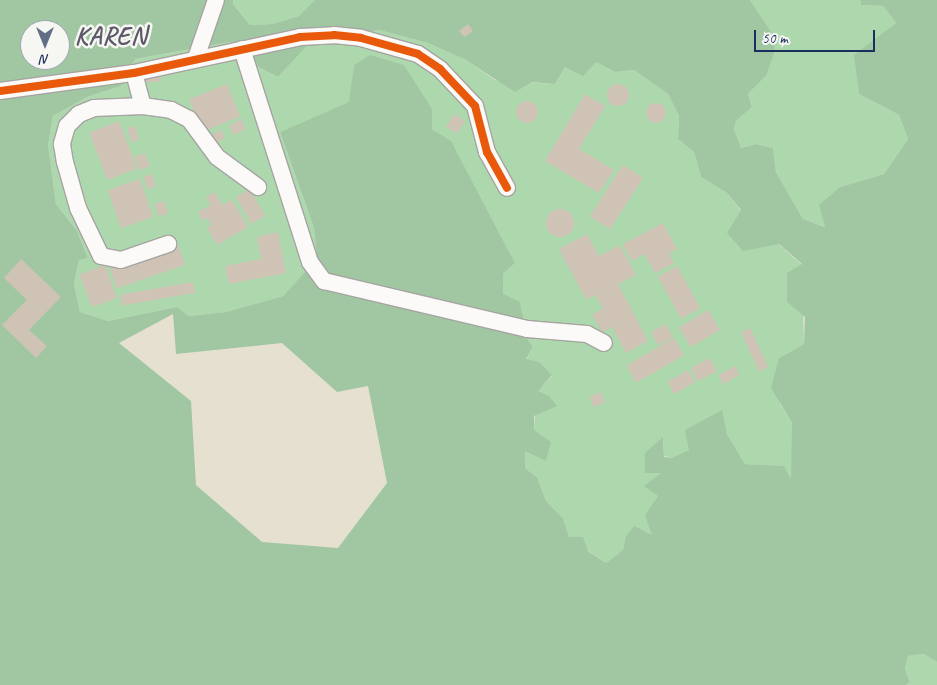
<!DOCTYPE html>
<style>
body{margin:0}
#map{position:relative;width:937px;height:685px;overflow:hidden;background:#e6e0d1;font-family:Caveat,sans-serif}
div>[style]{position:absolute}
.green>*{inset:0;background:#add8ae}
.forest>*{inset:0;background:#a0c7a2}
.building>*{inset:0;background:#cec3b4;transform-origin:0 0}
.round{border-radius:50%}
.roads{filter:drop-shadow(1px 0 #a5a4a1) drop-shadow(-1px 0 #a5a4a1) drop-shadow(0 1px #a5a4a1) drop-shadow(0 -1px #a5a4a1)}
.minor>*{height:16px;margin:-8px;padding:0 8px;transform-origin:8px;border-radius:8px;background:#fbfaf8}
.cycleway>*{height:8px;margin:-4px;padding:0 4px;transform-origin:4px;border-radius:4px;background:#e8590c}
span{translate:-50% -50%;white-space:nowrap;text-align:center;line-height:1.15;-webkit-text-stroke:5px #f6f6f2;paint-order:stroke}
.district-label{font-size:25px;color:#5d596a;font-weight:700;letter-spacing:1px}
.north{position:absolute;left:20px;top:20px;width:50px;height:50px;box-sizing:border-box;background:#f6f6f2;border:1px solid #9ea6b7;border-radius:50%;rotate:180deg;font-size:14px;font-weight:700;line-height:20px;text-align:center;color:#1b2f5e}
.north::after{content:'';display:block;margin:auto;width:18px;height:22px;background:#626d86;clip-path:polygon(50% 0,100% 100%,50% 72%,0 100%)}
.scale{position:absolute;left:754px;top:30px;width:121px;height:22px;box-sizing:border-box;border:2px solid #1b2f5e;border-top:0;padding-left:6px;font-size:15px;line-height:18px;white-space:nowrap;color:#1b2f5e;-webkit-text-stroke:4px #f6f6f2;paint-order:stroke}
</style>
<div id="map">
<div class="green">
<div style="clip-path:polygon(233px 0,315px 0,317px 2px,299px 16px,272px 24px,250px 25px,233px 4px)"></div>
<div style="clip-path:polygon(750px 0,860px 0,861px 5px,883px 6px,896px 23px,855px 55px,859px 94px,899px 115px,908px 139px,884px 174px,840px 187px,826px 227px,803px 219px,776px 172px,773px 148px,756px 144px,741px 148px,734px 129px,736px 121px,752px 107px,748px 94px,766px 76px,770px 30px)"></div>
<div style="clip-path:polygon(379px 30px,428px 43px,464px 59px,495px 80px,555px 84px,565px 67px,596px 62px,615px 72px,634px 70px,668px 94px,679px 116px,678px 139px,694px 152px,701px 177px,727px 193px,741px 211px,802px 265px,804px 344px,779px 358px,780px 404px,792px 423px,794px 456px,791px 480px,783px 466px,745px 464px,727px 434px,721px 411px,689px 450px,671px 458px,664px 456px,663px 437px,662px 472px,652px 536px,625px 538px,623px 550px,606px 563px,569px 537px,563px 518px,546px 501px,537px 477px,525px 468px,525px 450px,534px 430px,537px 391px,552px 376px,526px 360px,533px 347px,528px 340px,520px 302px,503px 295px,503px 274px,515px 263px,451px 142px,432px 129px,432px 109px,354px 65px,350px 102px,280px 132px,314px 228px,317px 260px,283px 296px,226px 312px,189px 316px,177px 307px,108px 321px,80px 312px,74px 284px,79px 260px,88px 258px,77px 231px,56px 204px,48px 145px,53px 116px,87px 97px,121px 86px,135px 59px,230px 42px,255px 65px,278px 77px,308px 45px)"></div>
<div style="clip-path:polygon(924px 654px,937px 662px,937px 685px,906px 685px,910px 682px,905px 669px,908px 656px)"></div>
</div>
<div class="forest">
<div style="clip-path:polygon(evenodd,0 0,233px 0,233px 4px,250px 25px,272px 24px,299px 16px,315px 0,750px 0,770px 30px,775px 50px,766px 76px,748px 94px,752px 107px,736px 121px,734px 129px,741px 148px,756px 144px,773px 148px,776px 172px,803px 219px,825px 227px,819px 205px,840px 187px,884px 174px,908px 139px,899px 115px,859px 94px,854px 55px,896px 23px,883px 6px,861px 5px,860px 0,937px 0,937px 662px,924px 654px,908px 656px,905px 669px,910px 682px,906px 685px,0 685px,0 0,30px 30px,60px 30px,60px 60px,30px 60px,30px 30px,0 0,379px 30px,428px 43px,464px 59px,515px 92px,532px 82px,555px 84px,565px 67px,583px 76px,596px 62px,615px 72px,634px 70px,668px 94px,679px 116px,678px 139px,694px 152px,701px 177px,727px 193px,741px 210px,727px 233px,743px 251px,779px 244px,802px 264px,787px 273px,787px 302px,805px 317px,804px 344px,779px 358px,771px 388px,792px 423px,791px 479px,784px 466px,745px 464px,727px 434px,722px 410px,685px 430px,689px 450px,671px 458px,664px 457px,663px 437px,645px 453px,645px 473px,661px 473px,644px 486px,658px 496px,645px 515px,652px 535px,634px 526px,625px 538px,623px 550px,606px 563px,588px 551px,583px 537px,569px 537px,563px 518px,546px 501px,537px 477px,525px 468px,525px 451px,546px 461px,551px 442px,534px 430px,534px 416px,557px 406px,549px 396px,538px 391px,552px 375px,539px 362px,526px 359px,533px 347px,528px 340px,520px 302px,503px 294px,503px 274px,515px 263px,451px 141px,432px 129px,432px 109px,404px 65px,370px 55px,354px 65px,349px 102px,280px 132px,314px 228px,317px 259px,283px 296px,226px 312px,189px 316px,177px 307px,108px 321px,80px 312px,74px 284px,79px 260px,88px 258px,77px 231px,56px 204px,48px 145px,53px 116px,87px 97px,121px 86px,135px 59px,230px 42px,255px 65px,278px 77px,308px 45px,379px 30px,0 0,173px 314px,176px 354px,282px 343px,337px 392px,368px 386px,387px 483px,338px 548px,262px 542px,196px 485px,191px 401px,119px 343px,173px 314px)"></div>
</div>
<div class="building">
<div style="clip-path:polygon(468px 24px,473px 31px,464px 37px,459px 31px)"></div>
<div style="left:160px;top:73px;width:8px;height:20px;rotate:83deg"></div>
<div class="round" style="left:607px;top:84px;width:22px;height:22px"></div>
<div style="left:227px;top:84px;width:35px;height:41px;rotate:68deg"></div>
<div style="clip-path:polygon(585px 94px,605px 106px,579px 149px,614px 170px,599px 193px,545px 161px)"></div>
<div class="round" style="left:516px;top:101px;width:22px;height:22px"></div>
<div class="round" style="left:646px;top:103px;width:20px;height:20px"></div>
<div style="left:454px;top:114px;width:13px;height:15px;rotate:32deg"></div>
<div style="clip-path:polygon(241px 119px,246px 129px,233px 135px,229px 126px)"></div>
<div style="left:119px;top:121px;width:51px;height:32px;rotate:69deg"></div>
<div style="left:135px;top:126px;width:14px;height:8px;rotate:73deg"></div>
<div style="left:221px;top:130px;width:9px;height:16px;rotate:63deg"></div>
<div style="left:145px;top:153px;width:14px;height:11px;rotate:69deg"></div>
<div style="left:623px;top:165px;width:24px;height:61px;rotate:33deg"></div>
<div style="left:152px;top:174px;width:13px;height:9px;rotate:72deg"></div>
<div style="left:140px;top:179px;width:40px;height:34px;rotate:71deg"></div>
<div style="left:250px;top:189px;width:31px;height:16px;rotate:61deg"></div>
<div style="clip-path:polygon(215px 192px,222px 205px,232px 200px,248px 227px,217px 245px,207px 228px,212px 225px,207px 218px,203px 221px,198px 212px,211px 205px,206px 197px)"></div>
<div style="left:164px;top:201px;width:13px;height:10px;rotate:72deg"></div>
<div class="round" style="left:546px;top:209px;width:28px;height:28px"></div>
<div style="clip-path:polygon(663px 223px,677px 249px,669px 254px,674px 263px,655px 273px,644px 254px,632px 261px,623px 244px)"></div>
<div style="clip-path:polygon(278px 232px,286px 273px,229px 284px,225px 266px,261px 259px,257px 237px)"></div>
<div style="clip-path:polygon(587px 234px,599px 256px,620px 245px,636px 275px,618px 284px,648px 341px,626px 353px,612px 327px,602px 332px,592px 314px,603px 309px,595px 295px,586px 300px,559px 249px)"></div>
<div style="left:178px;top:245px;width:21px;height:72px;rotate:71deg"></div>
<div style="clip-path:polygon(21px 259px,61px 297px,29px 330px,47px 346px,36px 358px,2px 325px,27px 300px,4px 278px)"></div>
<div style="left:105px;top:265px;width:35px;height:27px;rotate:70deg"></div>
<div style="left:677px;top:266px;width:48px;height:22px;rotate:61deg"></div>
<div style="left:193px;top:282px;width:11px;height:74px;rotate:80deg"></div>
<div style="left:708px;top:310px;width:23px;height:34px;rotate:59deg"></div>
<div style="left:666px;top:324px;width:15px;height:17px;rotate:62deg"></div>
<div style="left:750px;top:328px;width:43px;height:10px;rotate:65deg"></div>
<div style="left:674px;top:338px;width:20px;height:55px;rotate:60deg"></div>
<div style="left:710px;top:358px;width:15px;height:22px;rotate:62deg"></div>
<div style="left:735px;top:366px;width:10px;height:19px;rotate:61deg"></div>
<div style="left:688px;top:370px;width:14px;height:24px;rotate:60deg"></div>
<div style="left:600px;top:392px;width:11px;height:12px;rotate:63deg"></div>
</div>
<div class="roads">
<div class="minor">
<div style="left:242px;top:49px;width:224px;rotate:72.3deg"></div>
<div style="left:310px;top:262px;width:24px;rotate:54deg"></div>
<div style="left:324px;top:281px;width:209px;rotate:13.3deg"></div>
<div style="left:527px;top:329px;width:60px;rotate:4.8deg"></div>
<div style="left:587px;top:334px;width:19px;rotate:28deg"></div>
<div style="left:196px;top:58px;width:61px;rotate:-71deg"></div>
<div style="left:134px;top:73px;width:34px;rotate:75deg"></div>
<div style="left:143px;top:106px;width:28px;rotate:8deg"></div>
<div style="left:171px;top:110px;width:20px;rotate:27deg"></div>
<div style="left:189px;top:119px;width:47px;rotate:53.6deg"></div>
<div style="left:217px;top:157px;width:51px;rotate:36.2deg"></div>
<div style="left:0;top:91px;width:135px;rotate:-7.7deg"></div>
<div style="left:134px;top:73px;width:170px;rotate:-12.2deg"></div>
<div style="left:300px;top:37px;width:34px;rotate:-3deg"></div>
<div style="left:334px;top:35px;width:27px;rotate:6deg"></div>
<div style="left:361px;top:38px;width:59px;rotate:15.7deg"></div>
<div style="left:418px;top:54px;width:27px;rotate:34deg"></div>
<div style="left:440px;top:69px;width:51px;rotate:46.6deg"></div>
<div style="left:475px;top:106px;width:48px;rotate:75.4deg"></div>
<div style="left:487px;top:152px;width:41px;rotate:60.9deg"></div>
<div style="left:143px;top:106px;width:49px;rotate:177.7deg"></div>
<div style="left:94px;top:108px;width:16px;rotate:158deg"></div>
<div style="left:79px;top:114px;width:17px;rotate:135deg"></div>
<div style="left:67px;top:126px;width:19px;rotate:106deg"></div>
<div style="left:62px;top:144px;width:18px;rotate:81deg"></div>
<div style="left:65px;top:162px;width:48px;rotate:74.2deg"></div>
<div style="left:78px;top:208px;width:53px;rotate:64.4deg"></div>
<div style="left:101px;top:256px;width:20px;rotate:11deg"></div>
<div style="left:121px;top:260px;width:50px;rotate:-18.8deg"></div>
</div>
</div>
<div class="cycleway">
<div style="left:0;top:91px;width:135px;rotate:-7.7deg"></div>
<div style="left:134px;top:73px;width:170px;rotate:-12.2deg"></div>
<div style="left:300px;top:37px;width:34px;rotate:-3deg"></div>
<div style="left:334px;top:35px;width:27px;rotate:6deg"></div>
<div style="left:361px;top:38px;width:59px;rotate:15.7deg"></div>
<div style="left:418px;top:54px;width:27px;rotate:34deg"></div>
<div style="left:440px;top:69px;width:51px;rotate:46.6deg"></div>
<div style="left:475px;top:106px;width:48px;rotate:75.4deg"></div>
<div style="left:487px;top:152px;width:41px;rotate:60.9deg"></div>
</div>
<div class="district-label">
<span style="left:111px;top:36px">KAREN</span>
</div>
<div class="north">N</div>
<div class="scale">50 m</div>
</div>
